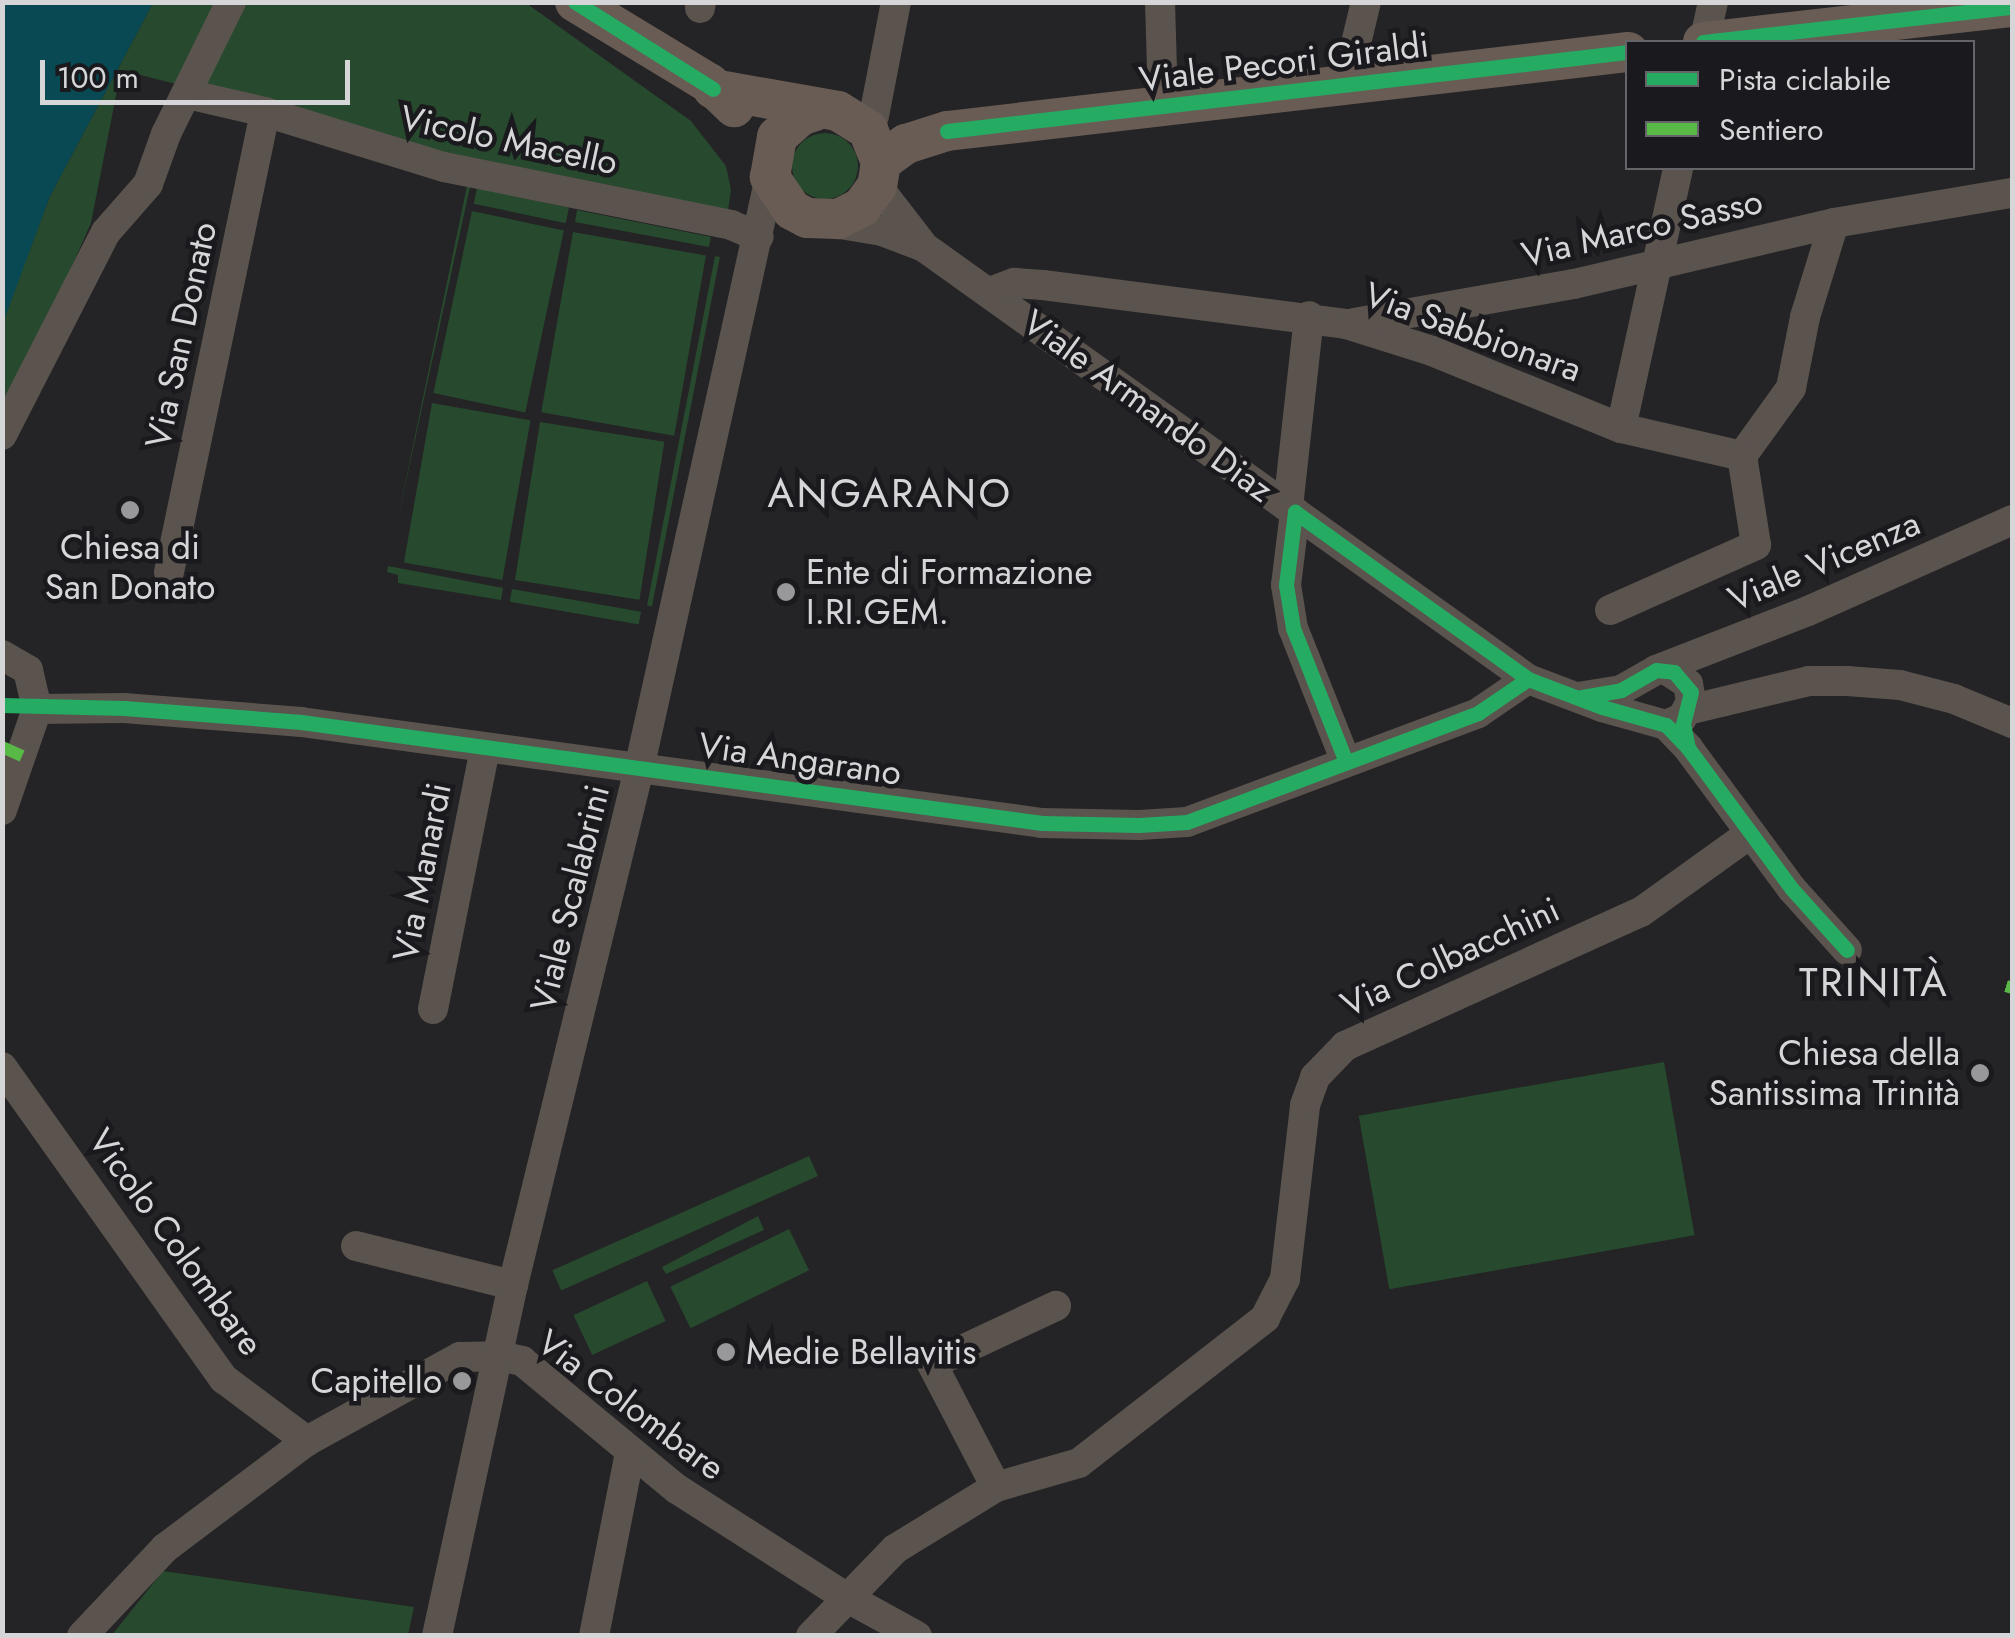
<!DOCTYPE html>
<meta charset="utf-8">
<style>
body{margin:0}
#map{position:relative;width:2015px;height:1638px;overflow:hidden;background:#242325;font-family:Jost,sans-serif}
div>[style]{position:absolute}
.green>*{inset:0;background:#27492e;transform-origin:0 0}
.round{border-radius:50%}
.water>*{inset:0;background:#094953}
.minor>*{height:30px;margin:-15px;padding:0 15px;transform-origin:15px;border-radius:15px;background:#5a534e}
.major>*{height:40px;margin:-20px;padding:0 20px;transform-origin:20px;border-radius:20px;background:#685c54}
.quiet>*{height:12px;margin-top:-6px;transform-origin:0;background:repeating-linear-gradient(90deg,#58b947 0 25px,transparent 0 37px)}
.cycleway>*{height:15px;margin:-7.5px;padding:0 7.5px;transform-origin:7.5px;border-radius:7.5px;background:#26ab63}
.dots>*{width:28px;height:28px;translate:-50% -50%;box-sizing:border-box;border:5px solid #1a191d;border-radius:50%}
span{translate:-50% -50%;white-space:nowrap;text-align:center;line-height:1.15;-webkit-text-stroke:9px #1a191d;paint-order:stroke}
.street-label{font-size:35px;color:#d6d5d8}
.poi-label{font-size:35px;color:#d6d5d8}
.left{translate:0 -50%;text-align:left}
.right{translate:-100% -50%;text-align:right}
.quarter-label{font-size:40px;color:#d6d5d8;letter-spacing:2.5px}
.frame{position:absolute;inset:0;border:5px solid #d6d5d8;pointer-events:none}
.legend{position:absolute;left:1625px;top:40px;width:350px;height:130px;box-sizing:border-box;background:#1a191d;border:2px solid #656468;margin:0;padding:12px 18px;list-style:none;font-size:30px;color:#d6d5d8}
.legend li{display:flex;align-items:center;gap:20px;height:50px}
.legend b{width:50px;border:2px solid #656468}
.scale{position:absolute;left:40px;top:60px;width:310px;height:45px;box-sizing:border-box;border:5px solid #d6d5d8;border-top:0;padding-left:12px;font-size:30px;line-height:35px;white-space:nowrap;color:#d6d5d8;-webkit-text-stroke:8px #1a191d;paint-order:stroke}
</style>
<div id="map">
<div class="green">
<div style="clip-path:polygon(153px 3px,526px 3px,691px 121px,726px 166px,731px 190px,727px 217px,603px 193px,121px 70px,91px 223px,3px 421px,2px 323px,50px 196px)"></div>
<div class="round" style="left:792px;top:133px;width:66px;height:66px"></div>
<div style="clip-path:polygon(467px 186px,470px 187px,395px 532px)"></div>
<div style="left:477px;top:188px;width:94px;height:16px;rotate:12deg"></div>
<div style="clip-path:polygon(577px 210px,711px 237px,709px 247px,575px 222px)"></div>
<div style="left:472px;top:211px;width:94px;height:186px;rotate:12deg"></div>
<div style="left:573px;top:232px;width:135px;height:183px;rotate:10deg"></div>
<div style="left:715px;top:256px;width:5px;height:356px;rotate:11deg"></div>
<div style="left:432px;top:403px;width:100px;height:162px;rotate:10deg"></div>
<div style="left:540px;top:422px;width:126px;height:160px;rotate:9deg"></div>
<div style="clip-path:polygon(388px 566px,503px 588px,501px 600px,398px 583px,398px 575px,387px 572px)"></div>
<div style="left:512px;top:589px;width:131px;height:13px;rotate:10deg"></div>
<div style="left:1664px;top:1062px;width:176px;height:310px;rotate:80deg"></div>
<div style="left:809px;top:1156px;width:22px;height:281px;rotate:66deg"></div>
<div style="clip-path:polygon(758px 1216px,764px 1230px,666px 1274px,662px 1267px)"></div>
<div style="left:789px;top:1229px;width:46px;height:132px;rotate:64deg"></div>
<div style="left:647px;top:1281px;width:44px;height:81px;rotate:65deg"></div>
<div style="clip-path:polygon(163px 1571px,414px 1607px,408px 1635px,111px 1636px)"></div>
</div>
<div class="water">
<div style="clip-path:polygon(3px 2px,153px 3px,50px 196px,3px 323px)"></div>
</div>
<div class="minor">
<div style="left:1160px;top:2px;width:104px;rotate:88.3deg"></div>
<div style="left:700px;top:8px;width:6px;rotate:-81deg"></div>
<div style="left:1704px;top:42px;width:41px;rotate:-77.3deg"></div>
<div style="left:1346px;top:85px;width:85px;rotate:-76.5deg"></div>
<div style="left:187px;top:94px;width:80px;rotate:13deg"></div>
<div style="left:265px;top:112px;width:187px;rotate:17.1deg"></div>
<div style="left:444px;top:167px;width:293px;rotate:11.4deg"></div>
<div style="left:731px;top:225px;width:30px;rotate:23deg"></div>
<div style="left:874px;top:116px;width:116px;rotate:-79.1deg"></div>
<div style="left:877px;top:186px;width:73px;rotate:52.2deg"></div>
<div style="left:828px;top:222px;width:55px;rotate:9.5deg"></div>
<div style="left:882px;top:231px;width:45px;rotate:20.9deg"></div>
<div style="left:924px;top:247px;width:743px;rotate:35.57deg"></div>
<div style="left:1528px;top:679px;width:79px;rotate:20.7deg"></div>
<div style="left:1602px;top:707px;width:66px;rotate:15.7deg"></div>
<div style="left:1666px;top:725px;width:17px;rotate:-24deg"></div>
<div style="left:1682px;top:718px;width:18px;rotate:-61deg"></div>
<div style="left:1691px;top:702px;width:18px;rotate:-99deg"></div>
<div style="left:1688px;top:684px;width:27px;rotate:-147deg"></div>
<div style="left:990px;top:292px;width:26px;rotate:-21deg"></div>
<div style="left:1014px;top:283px;width:29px;rotate:4deg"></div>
<div style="left:1043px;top:285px;width:305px;rotate:7.3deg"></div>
<div style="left:1346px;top:324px;width:90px;rotate:17.4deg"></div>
<div style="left:1432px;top:351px;width:204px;rotate:22.2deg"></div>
<div style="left:1621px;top:428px;width:124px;rotate:13deg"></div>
<div style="left:1742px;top:456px;width:84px;rotate:-54.2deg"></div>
<div style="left:1791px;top:388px;width:72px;rotate:-78.8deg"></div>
<div style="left:1805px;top:317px;width:98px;rotate:-72.9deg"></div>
<div style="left:1354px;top:323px;width:223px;rotate:-10.1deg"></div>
<div style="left:1574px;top:284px;width:267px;rotate:-13.2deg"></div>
<div style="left:1834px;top:223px;width:181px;rotate:-9.6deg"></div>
<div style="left:1621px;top:428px;width:266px;rotate:-77.6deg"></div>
<div style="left:2px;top:435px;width:228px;rotate:-62.9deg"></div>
<div style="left:106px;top:232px;width:64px;rotate:-48.8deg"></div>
<div style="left:148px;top:184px;width:53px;rotate:-70.2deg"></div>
<div style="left:166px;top:134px;width:147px;rotate:-63.8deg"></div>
<div style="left:1288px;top:507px;width:192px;rotate:-83.7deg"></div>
<div style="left:1295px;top:512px;width:74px;rotate:97deg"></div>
<div style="left:1286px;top:585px;width:44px;rotate:80.8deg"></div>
<div style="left:1293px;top:628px;width:144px;rotate:68.4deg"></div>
<div style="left:169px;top:572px;width:470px;rotate:-78.2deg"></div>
<div style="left:1610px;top:610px;width:160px;rotate:-24deg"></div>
<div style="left:1756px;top:545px;width:90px;rotate:-98.9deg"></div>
<div style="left:2px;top:655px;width:30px;rotate:30deg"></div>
<div style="left:28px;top:670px;width:40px;rotate:77deg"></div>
<div style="left:37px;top:709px;width:107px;rotate:109.1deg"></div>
<div style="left:1578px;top:697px;width:44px;rotate:-9.2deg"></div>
<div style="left:1621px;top:690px;width:40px;rotate:-29.7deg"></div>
<div style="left:1656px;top:670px;width:163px;rotate:-21.2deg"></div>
<div style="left:1808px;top:611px;width:223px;rotate:-24deg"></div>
<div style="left:37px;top:709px;width:87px;rotate:-0.7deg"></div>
<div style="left:124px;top:708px;width:178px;rotate:4.5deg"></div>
<div style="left:301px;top:722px;width:748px;rotate:7.76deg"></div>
<div style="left:1042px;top:823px;width:97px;rotate:1.2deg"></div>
<div style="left:1139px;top:825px;width:48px;rotate:-3.6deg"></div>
<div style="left:1187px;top:822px;width:311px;rotate:-20.5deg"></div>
<div style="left:1478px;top:713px;width:60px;rotate:-34.2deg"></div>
<div style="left:1688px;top:710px;width:124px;rotate:-13.5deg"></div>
<div style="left:1809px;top:681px;width:38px"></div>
<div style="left:1847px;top:681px;width:53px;rotate:4.3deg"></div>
<div style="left:1900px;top:685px;width:56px;rotate:14.5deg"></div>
<div style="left:1954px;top:699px;width:63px;rotate:22.5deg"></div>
<div style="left:1666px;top:725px;width:32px;rotate:46deg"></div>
<div style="left:1688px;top:748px;width:175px;rotate:53.6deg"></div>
<div style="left:1792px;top:889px;width:82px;rotate:48deg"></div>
<div style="left:433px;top:1009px;width:265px;rotate:-78.7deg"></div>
<div style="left:2px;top:1067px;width:383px;rotate:54.6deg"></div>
<div style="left:224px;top:1379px;width:104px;rotate:36.8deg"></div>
<div style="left:356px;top:1246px;width:162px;rotate:14deg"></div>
<div style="left:996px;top:1487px;width:139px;rotate:-117.5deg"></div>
<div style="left:932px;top:1364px;width:137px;rotate:-25.1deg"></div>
<div style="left:82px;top:1636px;width:121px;rotate:-46.7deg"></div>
<div style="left:165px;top:1548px;width:178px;rotate:-37deg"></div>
<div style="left:307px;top:1441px;width:175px;rotate:-28.8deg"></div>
<div style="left:460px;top:1357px;width:39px;rotate:-1deg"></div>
<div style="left:499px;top:1356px;width:24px;rotate:12deg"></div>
<div style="left:522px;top:1361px;width:201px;rotate:39.6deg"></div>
<div style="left:677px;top:1489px;width:201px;rotate:32.6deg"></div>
<div style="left:846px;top:1597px;width:81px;rotate:28.8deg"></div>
<div style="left:437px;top:1636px;width:359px;rotate:-77.8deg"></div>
<div style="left:513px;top:1285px;width:531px;rotate:-76.28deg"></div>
<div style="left:639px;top:769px;width:606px;rotate:-77.52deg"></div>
<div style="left:594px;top:1636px;width:187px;rotate:-78.9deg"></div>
<div style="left:811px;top:1636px;width:121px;rotate:-46deg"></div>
<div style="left:895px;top:1549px;width:119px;rotate:-31.5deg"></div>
<div style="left:996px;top:1487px;width:86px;rotate:-16.1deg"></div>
<div style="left:1079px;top:1463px;width:236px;rotate:-37.9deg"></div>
<div style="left:1265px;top:1318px;width:44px;rotate:-62.9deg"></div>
<div style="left:1285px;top:1279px;width:175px;rotate:-83.4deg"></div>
<div style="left:1305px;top:1105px;width:30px;rotate:-70deg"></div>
<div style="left:1315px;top:1077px;width:43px;rotate:-45.9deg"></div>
<div style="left:1345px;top:1046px;width:325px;rotate:-24.4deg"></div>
<div style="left:1641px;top:912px;width:135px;rotate:-35.7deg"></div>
</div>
<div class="major">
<div style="left:575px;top:2px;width:157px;rotate:31.2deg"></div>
<div style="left:709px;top:83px;width:35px;rotate:44deg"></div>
<div style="left:1703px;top:42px;width:311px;rotate:-6.5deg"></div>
<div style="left:713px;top:89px;width:127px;rotate:10deg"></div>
<div style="left:838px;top:111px;width:36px;rotate:32deg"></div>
<div style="left:868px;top:130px;width:35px;rotate:68deg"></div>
<div style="left:881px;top:162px;width:24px;rotate:99deg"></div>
<div style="left:877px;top:186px;width:26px;rotate:126deg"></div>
<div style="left:862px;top:207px;width:27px;rotate:153deg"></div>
<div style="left:838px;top:219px;width:31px;rotate:-178deg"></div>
<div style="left:807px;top:218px;width:17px;rotate:-152deg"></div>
<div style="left:792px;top:210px;width:40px;rotate:-124deg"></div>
<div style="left:770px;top:177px;width:41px;rotate:-80.1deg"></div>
<div style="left:777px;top:137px;width:31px;rotate:-42deg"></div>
<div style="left:800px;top:116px;width:16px;rotate:-18deg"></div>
<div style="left:881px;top:162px;width:31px;rotate:-36deg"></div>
<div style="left:906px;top:144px;width:43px;rotate:-17.6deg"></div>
<div style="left:947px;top:131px;width:686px;rotate:-6.62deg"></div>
</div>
<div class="quiet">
<div style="left:2px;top:747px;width:22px;rotate:24deg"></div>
<div style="left:2006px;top:986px;width:6px;rotate:18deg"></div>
</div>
<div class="cycleway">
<div style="left:575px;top:2px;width:163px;rotate:32.2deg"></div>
<div style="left:1703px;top:42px;width:311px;rotate:-6.5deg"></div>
<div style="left:947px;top:131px;width:686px;rotate:-6.62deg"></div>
<div style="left:1582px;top:697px;width:40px;rotate:-10deg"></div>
<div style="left:1621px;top:690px;width:40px;rotate:-29.7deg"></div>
<div style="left:1656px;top:670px;width:18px;rotate:6deg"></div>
<div style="left:1674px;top:672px;width:26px;rotate:50deg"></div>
<div style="left:1691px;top:692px;width:33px;rotate:104deg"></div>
<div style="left:1683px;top:724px;width:25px;rotate:78deg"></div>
<div style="left:2px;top:705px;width:122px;rotate:1.4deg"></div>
<div style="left:124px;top:708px;width:178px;rotate:4.5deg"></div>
<div style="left:301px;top:722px;width:748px;rotate:7.76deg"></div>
<div style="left:1042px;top:823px;width:97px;rotate:1.2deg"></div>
<div style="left:1139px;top:825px;width:48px;rotate:-3.6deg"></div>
<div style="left:1187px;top:822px;width:311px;rotate:-20.5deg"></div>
<div style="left:1478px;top:713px;width:60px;rotate:-34.2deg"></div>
<div style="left:1346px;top:762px;width:144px;rotate:-111.6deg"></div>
<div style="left:1293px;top:628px;width:44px;rotate:-99.2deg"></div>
<div style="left:1286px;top:585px;width:74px;rotate:-83deg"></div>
<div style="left:1295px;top:512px;width:287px;rotate:35.6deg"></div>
<div style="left:1528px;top:679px;width:79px;rotate:20.7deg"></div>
<div style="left:1602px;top:707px;width:66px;rotate:15.7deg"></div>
<div style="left:1666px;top:725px;width:32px;rotate:46deg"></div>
<div style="left:1688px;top:748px;width:175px;rotate:53.6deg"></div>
<div style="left:1792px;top:889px;width:82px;rotate:48deg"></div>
</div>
<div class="dots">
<div style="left:130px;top:510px;background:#989799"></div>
<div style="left:786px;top:592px;background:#989799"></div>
<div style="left:1980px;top:1073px;background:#989799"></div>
<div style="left:726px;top:1352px;background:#989799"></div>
<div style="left:462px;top:1381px;background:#989799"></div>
</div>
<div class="street-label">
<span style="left:1284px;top:62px;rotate:-7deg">Viale Pecori Giraldi</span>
<span style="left:509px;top:140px;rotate:12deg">Vicolo Macello</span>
<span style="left:1642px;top:228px;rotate:-13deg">Via Marco Sasso</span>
<span style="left:1473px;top:332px;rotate:20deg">Via Sabbionara</span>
<span style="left:181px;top:335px;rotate:-78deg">Via San Donato</span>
<span style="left:1148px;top:406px;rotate:36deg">Viale Armando Diaz</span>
<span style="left:1824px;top:561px;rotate:-23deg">Viale Vicenza</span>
<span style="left:800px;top:759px;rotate:8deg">Via Angarano</span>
<span style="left:422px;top:872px;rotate:-79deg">Via Manardi</span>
<span style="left:570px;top:898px;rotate:-76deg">Viale Scalabrini</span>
<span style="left:1450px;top:957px;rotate:-25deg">Via Colbacchini</span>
<span style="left:176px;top:1242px;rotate:54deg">Vicolo Colombare</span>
<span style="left:631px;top:1405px;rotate:37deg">Via Colombare</span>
</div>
<div class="poi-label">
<span style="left:130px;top:567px">Chiesa di<br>San Donato</span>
<span class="left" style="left:806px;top:592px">Ente di Formazione<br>I.RI.GEM.</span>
<span class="right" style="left:1960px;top:1073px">Chiesa della<br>Santissima Trinità</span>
<span class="left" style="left:746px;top:1352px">Medie Bellavitis</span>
<span class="right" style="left:442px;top:1381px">Capitello</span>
</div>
<div class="quarter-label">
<span style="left:890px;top:493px">ANGARANO</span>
<span style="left:1874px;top:982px">TRINITÀ</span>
</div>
<div class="frame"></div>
<ul class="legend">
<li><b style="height:12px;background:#26ab63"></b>Pista ciclabile</li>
<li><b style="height:12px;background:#58b947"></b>Sentiero</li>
</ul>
<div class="scale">100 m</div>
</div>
